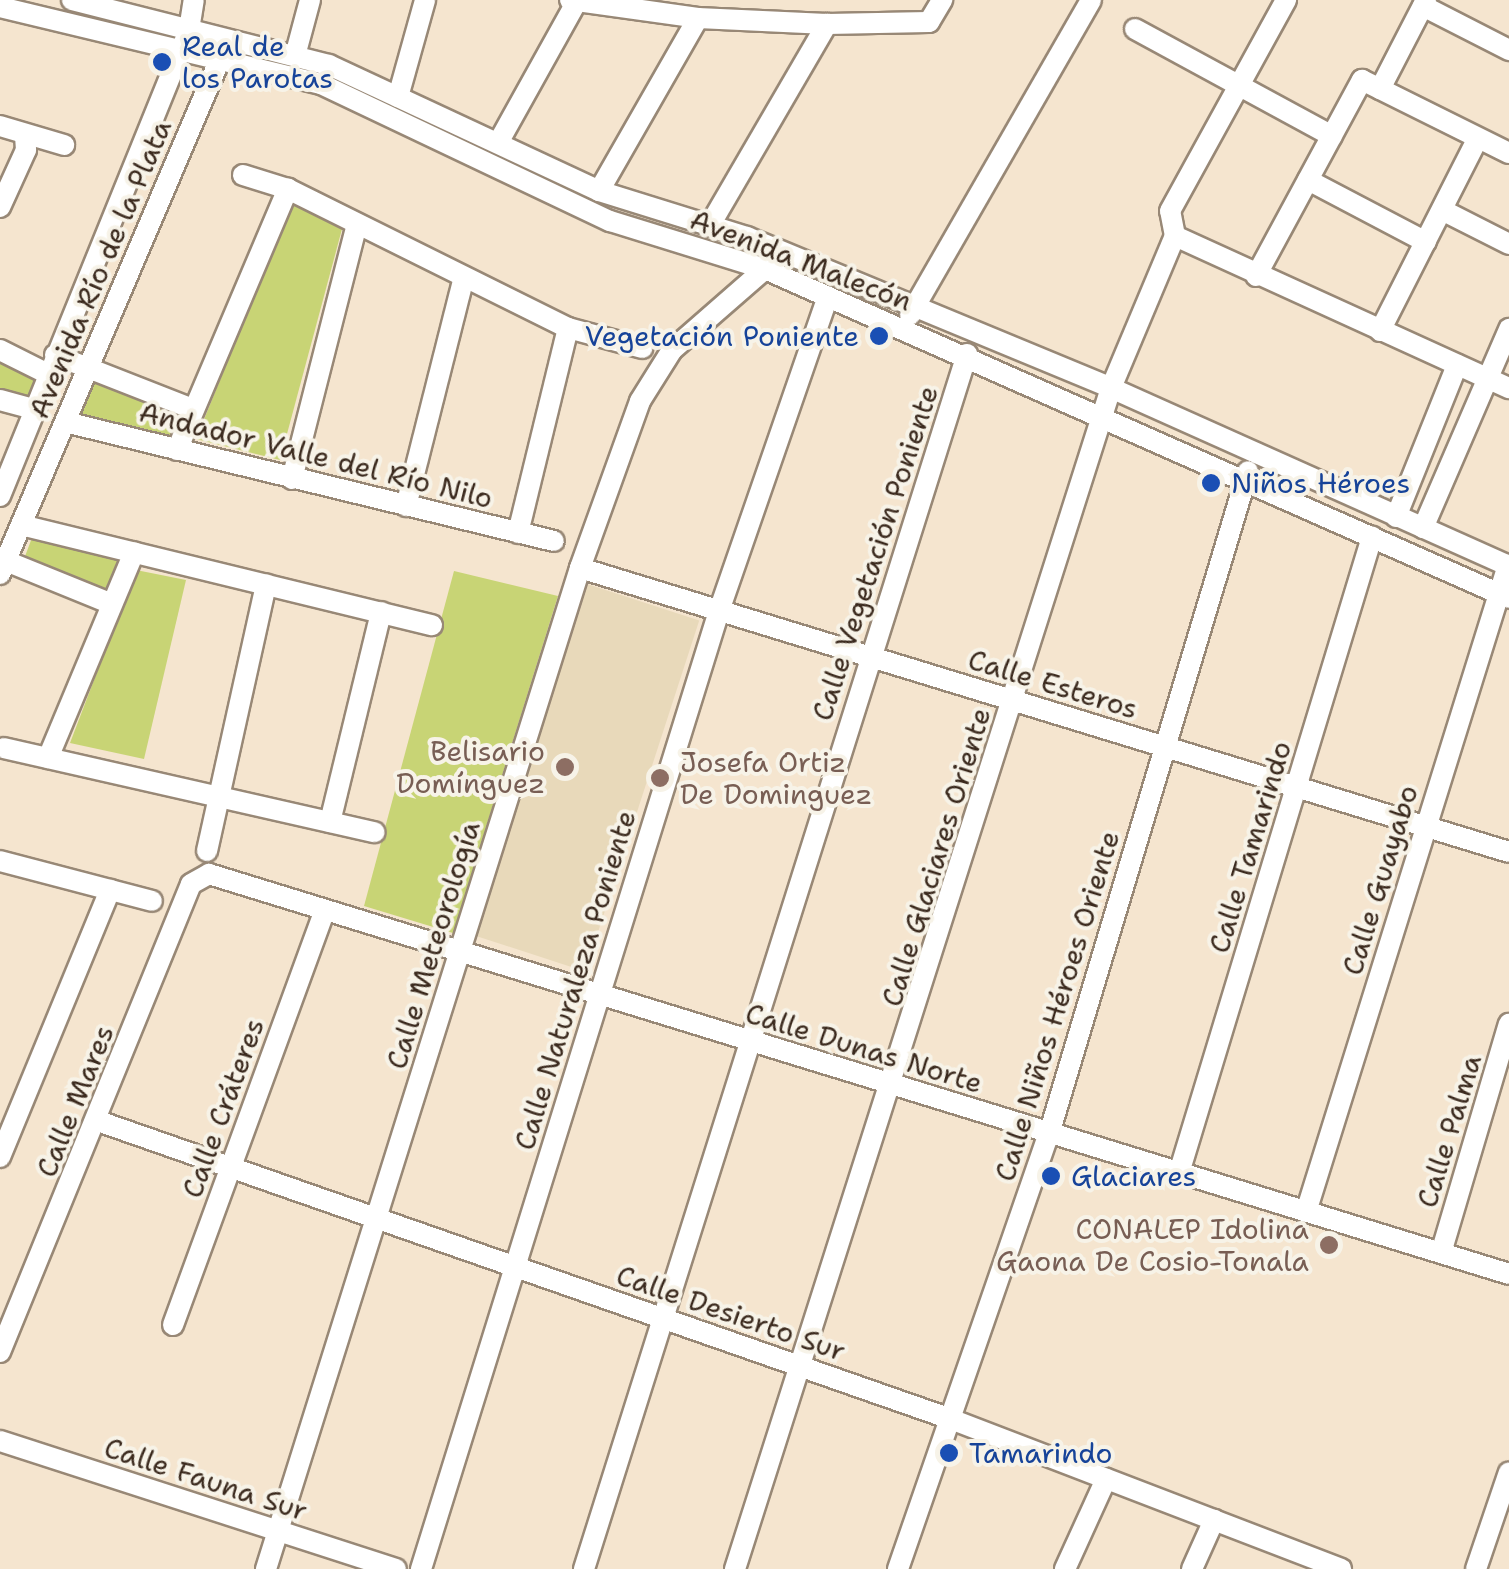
<!DOCTYPE html>
<meta charset="utf-8">
<style>
body{margin:0}
#map{position:relative;width:1509px;height:1569px;overflow:hidden;background:#f5e5cf;font-family:"Shantell Sans",sans-serif}
div>[style]{position:absolute}
.built>*{inset:0;background:#e8d9ba;transform-origin:0 0}
.green>*{inset:0;background:#c8d475}
.roads{filter:drop-shadow(2px 0 #988876) drop-shadow(-2px 0 #988876) drop-shadow(0 2px #988876) drop-shadow(0 -2px #988876)}
.minor>*{height:20px;margin:-10px;padding:0 10px;transform-origin:10px;border-radius:10px;background:#fff}
.dots>*{width:28px;height:28px;translate:-50% -50%;box-sizing:border-box;border:5px solid #f7f3e8;border-radius:50%}
span{translate:-50% -50%;white-space:nowrap;text-align:center;line-height:1.15;-webkit-text-stroke:8px #f7f3e8;paint-order:stroke}
.transit-label{font-size:28px;color:#164399}
.left{translate:0 -50%;text-align:left}
.right{translate:-100% -50%;text-align:right}
.street-label{font-size:28px;color:#3b2a1e}
.education-label{font-size:28px;color:#785e54}
</style>
<div id="map">
<div class="built">
<div style="left:587px;top:584px;width:118px;height:369px;rotate:18deg"></div>
</div>
<div class="green">
<div style="clip-path:polygon(292px 203px,342px 229px,280px 460px,196px 439px)"></div>
<div style="clip-path:polygon(0 357px,39px 377px,31px 398px,0 390px)"></div>
<div style="clip-path:polygon(95px 382px,181px 413px,171px 439px,81px 416px)"></div>
<div style="clip-path:polygon(33px 535px,121px 558px,107px 592px,24px 559px)"></div>
<div style="clip-path:polygon(136px 570px,186px 580px,144px 759px,70px 743px)"></div>
<div style="clip-path:polygon(454px 571px,558px 596px,453px 933px,364px 906px)"></div>
</div>
<div class="roads">
<div class="minor">
<div style="left:72px;top:0;width:265px;rotate:14.2deg"></div>
<div style="left:329px;top:65px;width:298px;rotate:25deg"></div>
<div style="left:599px;top:191px;width:155px;rotate:17.3deg"></div>
<div style="left:747px;top:237px;width:394px;rotate:22.5deg"></div>
<div style="left:1111px;top:388px;width:436px;rotate:24.1deg"></div>
<div style="left:570px;top:0;width:129px;rotate:8deg"></div>
<div style="left:698px;top:18px;width:129px;rotate:2.7deg"></div>
<div style="left:827px;top:24px;width:102px;rotate:-1.1deg"></div>
<div style="left:929px;top:22px;width:26px;rotate:-59deg"></div>
<div style="left:1423px;top:6px;width:97px;rotate:27.1deg"></div>
<div style="left:0;top:7px;width:330px;rotate:13.5deg"></div>
<div style="left:321px;top:84px;width:320px;rotate:25.4deg"></div>
<div style="left:610px;top:221px;width:162px;rotate:17.2deg"></div>
<div style="left:765px;top:269px;width:813px;rotate:23.86deg"></div>
<div style="left:1135px;top:29px;width:224px;rotate:28.5deg"></div>
<div style="left:295px;top:56px;width:58px;rotate:-75deg"></div>
<div style="left:1380px;top:89px;width:100px;rotate:-62.7deg"></div>
<div style="left:398px;top:97px;width:101px;rotate:-74.4deg"></div>
<div style="left:0;top:126px;width:67px;rotate:16.5deg"></div>
<div style="left:498px;top:143px;width:162px;rotate:-60.9deg"></div>
<div style="left:243px;top:175px;width:47px;rotate:17.3deg"></div>
<div style="left:288px;top:189px;width:313px;rotate:26.4deg"></div>
<div style="left:568px;top:328px;width:77px;rotate:15.1deg"></div>
<div style="left:1308px;top:180px;width:133px;rotate:27.7deg"></div>
<div style="left:599px;top:191px;width:199px;rotate:-60.2deg"></div>
<div style="left:0;top:207px;width:63px;rotate:-65.5deg"></div>
<div style="left:26px;top:150px;width:15px;rotate:-94deg"></div>
<div style="left:1442px;top:210px;width:75px;rotate:26.9deg"></div>
<div style="left:710px;top:225px;width:233px;rotate:-59.8deg"></div>
<div style="left:1175px;top:236px;width:367px;rotate:24.5deg"></div>
<div style="left:1175px;top:236px;width:25px;rotate:-101deg"></div>
<div style="left:1170px;top:211px;width:241px;rotate:-61.2deg"></div>
<div style="left:1256px;top:276px;width:223px;rotate:-61.6deg"></div>
<div style="left:1362px;top:80px;width:164px;rotate:26.4deg"></div>
<div style="left:910px;top:315px;width:363px;rotate:-60.1deg"></div>
<div style="left:1380px;top:331px;width:216px;rotate:-63.1deg"></div>
<div style="left:0;top:350px;width:54px;rotate:26.6deg"></div>
<div style="left:55px;top:355px;width:148px;rotate:21.4deg"></div>
<div style="left:0;top:400px;width:35px;rotate:15deg"></div>
<div style="left:65px;top:422px;width:503px;rotate:13.68deg"></div>
<div style="left:177px;top:450px;width:284px;rotate:-67deg"></div>
<div style="left:292px;top:479px;width:263px;rotate:-75.7deg"></div>
<div style="left:0;top:496px;width:503px;rotate:-67.92deg"></div>
<div style="left:189px;top:30px;width:30px;rotate:-81deg"></div>
<div style="left:406px;top:506px;width:233px;rotate:-75.8deg"></div>
<div style="left:1396px;top:517px;width:164px;rotate:-68.1deg"></div>
<div style="left:21px;top:525px;width:423px;rotate:13.7deg"></div>
<div style="left:1423px;top:528px;width:217px;rotate:-66.6deg"></div>
<div style="left:518px;top:533px;width:211px;rotate:-76.3deg"></div>
<div style="left:6px;top:561px;width:114px;rotate:22.1deg"></div>
<div style="left:580px;top:568px;width:971px;rotate:17deg"></div>
<div style="left:0;top:574px;width:568px;rotate:-66.87deg"></div>
<div style="left:4px;top:748px;width:380px;rotate:12.8deg"></div>
<div style="left:48px;top:758px;width:223px;rotate:-67.3deg"></div>
<div style="left:330px;top:822px;width:216px;rotate:-76.3deg"></div>
<div style="left:207px;top:851px;width:273px;rotate:-77.5deg"></div>
<div style="left:0;top:861px;width:157px;rotate:14.7deg"></div>
<div style="left:98px;top:1121px;width:900px;rotate:19.26deg"></div>
<div style="left:948px;top:1418px;width:421px;rotate:21deg"></div>
<div style="left:0;top:1157px;width:289px;rotate:-67.6deg"></div>
<div style="left:1179px;top:1173px;width:665px;rotate:-73.12deg"></div>
<div style="left:1306px;top:1212px;width:678px;rotate:-72.66deg"></div>
<div style="left:1441px;top:1253px;width:239px;rotate:-73.5deg"></div>
<div style="left:173px;top:1325px;width:442px;rotate:-69.9deg"></div>
<div style="left:0;top:1352px;width:505px;rotate:-67.8deg"></div>
<div style="left:191px;top:884px;width:21px;rotate:-29deg"></div>
<div style="left:209px;top:874px;width:1360px;rotate:17.1deg"></div>
<div style="left:0;top:1441px;width:416px;rotate:17.9deg"></div>
<div style="left:266px;top:1569px;width:1049px;rotate:-72.58deg"></div>
<div style="left:580px;top:568px;width:177px;rotate:-70.2deg"></div>
<div style="left:640px;top:401px;width:60px;rotate:-57.9deg"></div>
<div style="left:672px;top:350px;width:123px;rotate:-41.1deg"></div>
<div style="left:421px;top:1569px;width:1003px;rotate:-72.72deg"></div>
<div style="left:719px;top:611px;width:333px;rotate:-70.9deg"></div>
<div style="left:584px;top:1569px;width:1274px;rotate:-72.5deg"></div>
<div style="left:735px;top:1569px;width:1239px;rotate:-72.34deg"></div>
<div style="left:1111px;top:388px;width:165px;rotate:-67.2deg"></div>
<div style="left:898px;top:1569px;width:460px;rotate:-70.9deg"></div>
<div style="left:1049px;top:1134px;width:692px;rotate:-73.29deg"></div>
<div style="left:1065px;top:1569px;width:99px;rotate:-65.5deg"></div>
<div style="left:1192px;top:1569px;width:54px;rotate:-65.8deg"></div>
<div style="left:1476px;top:1569px;width:102px;rotate:-71.2deg"></div>
</div>
</div>
<div class="dots">
<div style="left:162px;top:62px;background:#1a4fb4"></div>
<div style="left:879px;top:336px;background:#1a4fb4"></div>
<div style="left:1211px;top:483px;background:#1a4fb4"></div>
<div style="left:565px;top:767px;background:#8d6e63"></div>
<div style="left:660px;top:778px;background:#8d6e63"></div>
<div style="left:1051px;top:1176px;background:#1a4fb4"></div>
<div style="left:1329px;top:1245px;background:#8d6e63"></div>
<div style="left:949px;top:1453px;background:#1a4fb4"></div>
</div>
<div class="transit-label">
<span class="left" style="left:182px;top:62px">Real de<br>los Parotas</span>
<span class="right" style="left:859px;top:336px">Vegetación Poniente</span>
<span class="left" style="left:1231px;top:483px">Niños Héroes</span>
<span class="left" style="left:1071px;top:1176px">Glaciares</span>
<span class="left" style="left:969px;top:1453px">Tamarindo</span>
</div>
<div class="street-label">
<span style="left:801px;top:260px;rotate:21deg">Avenida Malecón</span>
<span style="left:100px;top:269px;rotate:-67deg">Avenida Río de la Plata</span>
<span style="left:316px;top:455px;rotate:14deg">Andador Valle del Río Nilo</span>
<span style="left:875px;top:553px;rotate:-72deg">Calle Vegetación Poniente</span>
<span style="left:1053px;top:684px;rotate:17deg">Calle Esteros</span>
<span style="left:1250px;top:847px;rotate:-73deg">Calle Tamarindo</span>
<span style="left:936px;top:857px;rotate:-73deg">Calle Glaciares Oriente</span>
<span style="left:1380px;top:880px;rotate:-73deg">Calle Guayabo</span>
<span style="left:433px;top:945px;rotate:-73deg">Calle Meteorología</span>
<span style="left:575px;top:980px;rotate:-73deg">Calle Naturaleza Poniente</span>
<span style="left:1057px;top:1006px;rotate:-73deg">Calle Niños Héroes Oriente</span>
<span style="left:864px;top:1048px;rotate:17deg">Calle Dunas Norte</span>
<span style="left:75px;top:1101px;rotate:-68deg">Calle Mares</span>
<span style="left:223px;top:1108px;rotate:-70deg">Calle Cráteres</span>
<span style="left:1449px;top:1131px;rotate:-73deg">Calle Palma</span>
<span style="left:731px;top:1313px;rotate:19deg">Calle Desierto Sur</span>
<span style="left:206px;top:1479px;rotate:18deg">Calle Fauna Sur</span>
</div>
<div class="education-label">
<span class="right" style="left:545px;top:767px">Belisario<br>Domínguez</span>
<span class="left" style="left:680px;top:778px">Josefa Ortiz<br>De Dominguez</span>
<span class="right" style="left:1309px;top:1245px">CONALEP Idolina<br>Gaona De Cosio-Tonala</span>
</div>
</div>
